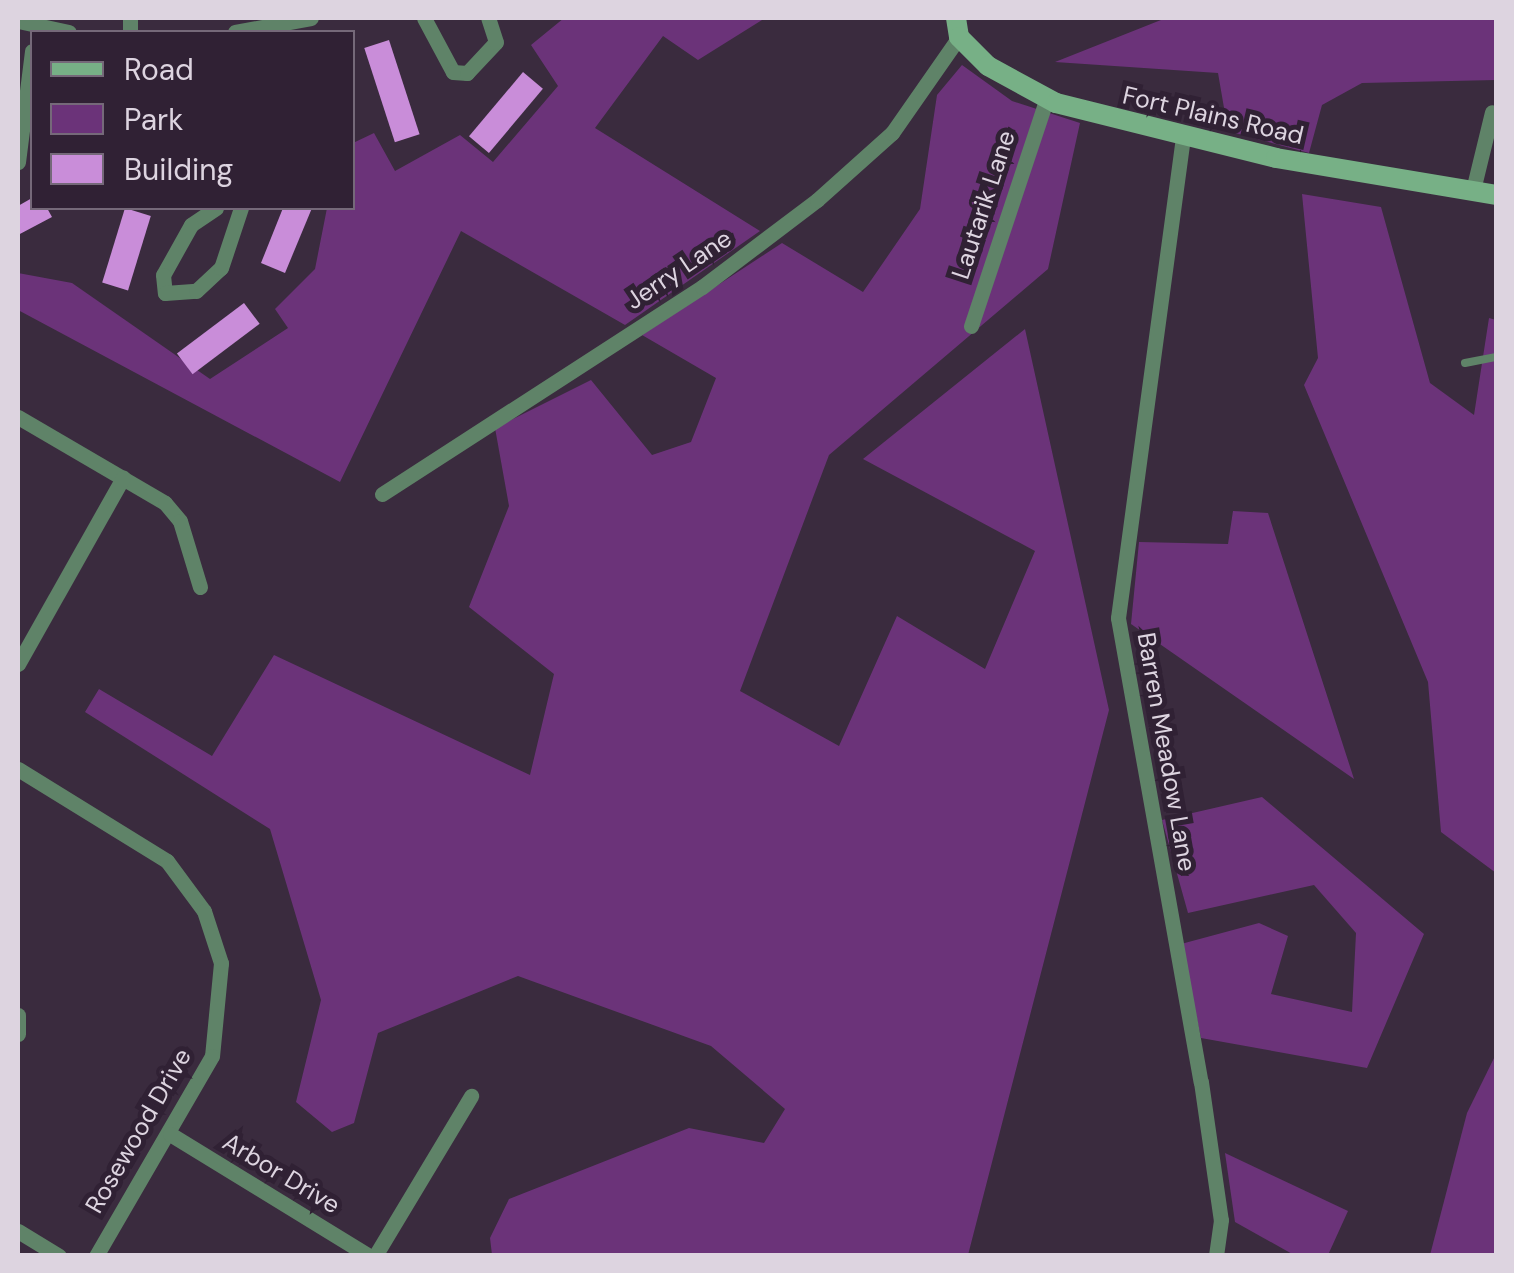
<!DOCTYPE html>
<style>
body{margin:0}
#map{position:relative;width:1514px;height:1273px;overflow:hidden;background:#3a2b3e;font-family:"DM Sans",sans-serif}
div>[style]{position:absolute}
.green>*{inset:0;background:#6b3379}
.building>*{inset:0;background:#c98dd9;transform-origin:0 0}
.lane>*{height:8px;margin:-4px;padding:0 4px;transform-origin:4px;border-radius:4px;background:#5f8368}
.street>*{height:15px;margin:-7.5px;padding:0 7.5px;transform-origin:7.5px;border-radius:7.5px;background:#5f8368}
.secondary>*{height:20px;margin:-10px;padding:0 10px;transform-origin:10px;border-radius:10px;background:#77b086}
span{translate:-50% -50%;white-space:nowrap;text-align:center;line-height:1.15;-webkit-text-stroke:10px #302134;paint-order:stroke}
.street-label{font-size:25px;color:#ddd4e0}
.frame{position:absolute;inset:0;border:20px solid #ddd4e0;pointer-events:none}
.legend{position:absolute;left:30px;top:30px;width:325px;height:180px;box-sizing:border-box;background:#302134;border:2px solid #756979;margin:0;padding:12px 18px;list-style:none;font-size:30px;color:#ddd4e0}
.legend li{display:flex;align-items:center;gap:20px;height:50px}
.legend b{width:50px;border:2px solid #756979}
</style>
<div id="map">
<div class="green">
<div style="clip-path:polygon(564px 18px,765px 18px,698px 60px,663px 36px,595px 128px,760px 231px,625px 325px,461px 231px,340px 482px,18px 310px,18px 273px,72px 283px,210px 379px,288px 328px,275px 309px,315px 269px,327px 208px,352px 208px,353px 143px,374px 133px,395px 171px,460px 135px,493px 162px,558px 86px,531px 45px)"></div>
<div style="clip-path:polygon(1166px 18px,1496px 18px,1496px 80px,1362px 83px,1322px 105px,1309px 153px,1228px 131px,1218px 73px,1055px 62px)"></div>
<div style="clip-path:polygon(962px 65px,1012px 101px,1080px 123px,1048px 269px,829px 455px,740px 691px,839px 746px,897px 616px,985px 669px,1035px 551px,863px 459px,1025px 329px,1109px 710px,968px 1255px,492px 1255px,490px 1238px,509px 1199px,689px 1128px,764px 1143px,785px 1109px,711px 1046px,518px 976px,378px 1033px,354px 1123px,332px 1132px,296px 1102px,321px 1000px,270px 829px,85px 712px,99px 689px,212px 756px,274px 655px,530px 775px,554px 674px,469px 607px,509px 506px,495px 428px,591px 380px,652px 455px,691px 442px,716px 378px,642px 335px,782px 243px,863px 292px,920px 209px,937px 95px)"></div>
<div style="clip-path:polygon(1302px 194px,1381px 207px,1430px 383px,1474px 415px,1489px 318px,1496px 320px,1496px 873px,1441px 832px,1428px 682px,1304px 385px,1318px 358px)"></div>
<div style="clip-path:polygon(1233px 511px,1268px 513px,1354px 779px,1131px 624px,1139px 542px,1228px 544px)"></div>
<div style="clip-path:polygon(1262px 797px,1424px 934px,1367px 1068px,1201px 1038px,1181px 944px,1259px 923px,1288px 936px,1271px 994px,1352px 1012px,1356px 933px,1314px 885px,1188px 913px,1162px 820px)"></div>
<div style="clip-path:polygon(1496px 1054px,1496px 1255px,1430px 1255px,1467px 1113px)"></div>
<div style="clip-path:polygon(1225px 1153px,1348px 1211px,1328px 1255px,1294px 1255px,1235px 1222px)"></div>
</div>
<div class="building">
<div style="left:389px;top:40px;width:99px;height:26px;rotate:72deg"></div>
<div style="left:523px;top:72px;width:26px;height:84px;rotate:40deg"></div>
<div style="clip-path:polygon(32px 198px,32px 208px,47px 208px,52px 217px,18px 235px,18px 206px)"></div>
<div style="left:125px;top:208px;width:27px;height:78px;rotate:17deg"></div>
<div style="clip-path:polygon(283px 208px,312px 208px,285px 273px,261px 263px)"></div>
<div style="left:244px;top:303px;width:26px;height:84px;rotate:53deg"></div>
</div>
<div class="lane">
<div style="left:1465px;top:363px;width:32px;rotate:-11deg"></div>
</div>
<div class="street">
<div style="left:424px;top:18px;width:61px;rotate:61.8deg"></div>
<div style="left:453px;top:72px;width:14px;rotate:4deg"></div>
<div style="left:467px;top:73px;width:42px;rotate:-46.9deg"></div>
<div style="left:496px;top:42px;width:25px;rotate:-108deg"></div>
<div style="left:18px;top:21px;width:52px;rotate:12.2deg"></div>
<div style="left:130px;top:32px;width:14px;rotate:-90deg"></div>
<div style="left:235px;top:32px;width:77px;rotate:-10.4deg"></div>
<div style="left:1183px;top:137px;width:485px;rotate:97.7deg"></div>
<div style="left:1118px;top:618px;width:471px;rotate:79.9deg"></div>
<div style="left:1201px;top:1082px;width:139px;rotate:81.8deg"></div>
<div style="left:1221px;top:1220px;width:36px;rotate:98deg"></div>
<div style="left:18px;top:162px;width:112px;rotate:-82.8deg"></div>
<div style="left:1473px;top:190px;width:80px;rotate:-76.3deg"></div>
<div style="left:216px;top:208px;width:30px;rotate:146deg"></div>
<div style="left:191px;top:225px;width:57px;rotate:119.2deg"></div>
<div style="left:163px;top:275px;width:18px;rotate:84deg"></div>
<div style="left:165px;top:293px;width:31px;rotate:-4deg"></div>
<div style="left:196px;top:291px;width:34px;rotate:-43deg"></div>
<div style="left:221px;top:268px;width:63px;rotate:-71.6deg"></div>
<div style="left:971px;top:326px;width:238px;rotate:-71.6deg"></div>
<div style="left:18px;top:417px;width:170px;rotate:30.3deg"></div>
<div style="left:165px;top:503px;width:23px;rotate:50deg"></div>
<div style="left:180px;top:521px;width:69px;rotate:73.1deg"></div>
<div style="left:382px;top:494px;width:381px;rotate:-32.9deg"></div>
<div style="left:702px;top:287px;width:144px;rotate:-37.1deg"></div>
<div style="left:817px;top:200px;width:101px;rotate:-41.8deg"></div>
<div style="left:892px;top:133px;width:117px;rotate:-55.1deg"></div>
<div style="left:18px;top:664px;width:214px;rotate:-60.6deg"></div>
<div style="left:18px;top:769px;width:175px;rotate:31.7deg"></div>
<div style="left:167px;top:861px;width:62px;rotate:53.5deg"></div>
<div style="left:204px;top:911px;width:55px;rotate:71.9deg"></div>
<div style="left:221px;top:963px;width:93px;rotate:95.5deg"></div>
<div style="left:212px;top:1056px;width:231px;rotate:120.1deg"></div>
<div style="left:18px;top:1015px;width:19px;rotate:90deg"></div>
<div style="left:170px;top:1134px;width:233px;rotate:31.5deg"></div>
<div style="left:18px;top:1231px;width:48px;rotate:31.4deg"></div>
<div style="left:375px;top:1256px;width:187px;rotate:-59deg"></div>
</div>
<div class="secondary">
<div style="left:956px;top:18px;width:19px;rotate:81deg"></div>
<div style="left:959px;top:37px;width:41px;rotate:45deg"></div>
<div style="left:988px;top:66px;width:77px;rotate:28.6deg"></div>
<div style="left:1056px;top:103px;width:227px;rotate:14deg"></div>
<div style="left:1276px;top:158px;width:223px;rotate:9.5deg"></div>
</div>
<div class="street-label">
<span style="left:1213px;top:116px;rotate:13deg">Fort Plains Road</span>
<span style="left:984px;top:205px;rotate:-72deg">Lautarik Lane</span>
<span style="left:679px;top:270px;rotate:-34deg">Jerry Lane</span>
<span style="left:1166px;top:752px;rotate:80deg">Barren Meadow Lane</span>
<span style="left:139px;top:1131px;rotate:-60deg">Rosewood Drive</span>
<span style="left:281px;top:1174px;rotate:31deg">Arbor Drive</span>
</div>
<div class="frame"></div>
<ul class="legend">
<li><b style="height:12px;background:#77b086"></b>Road</li>
<li><b style="height:28px;background:#6b3379"></b>Park</li>
<li><b style="height:28px;background:#c98dd9"></b>Building</li>
</ul>
</div>
